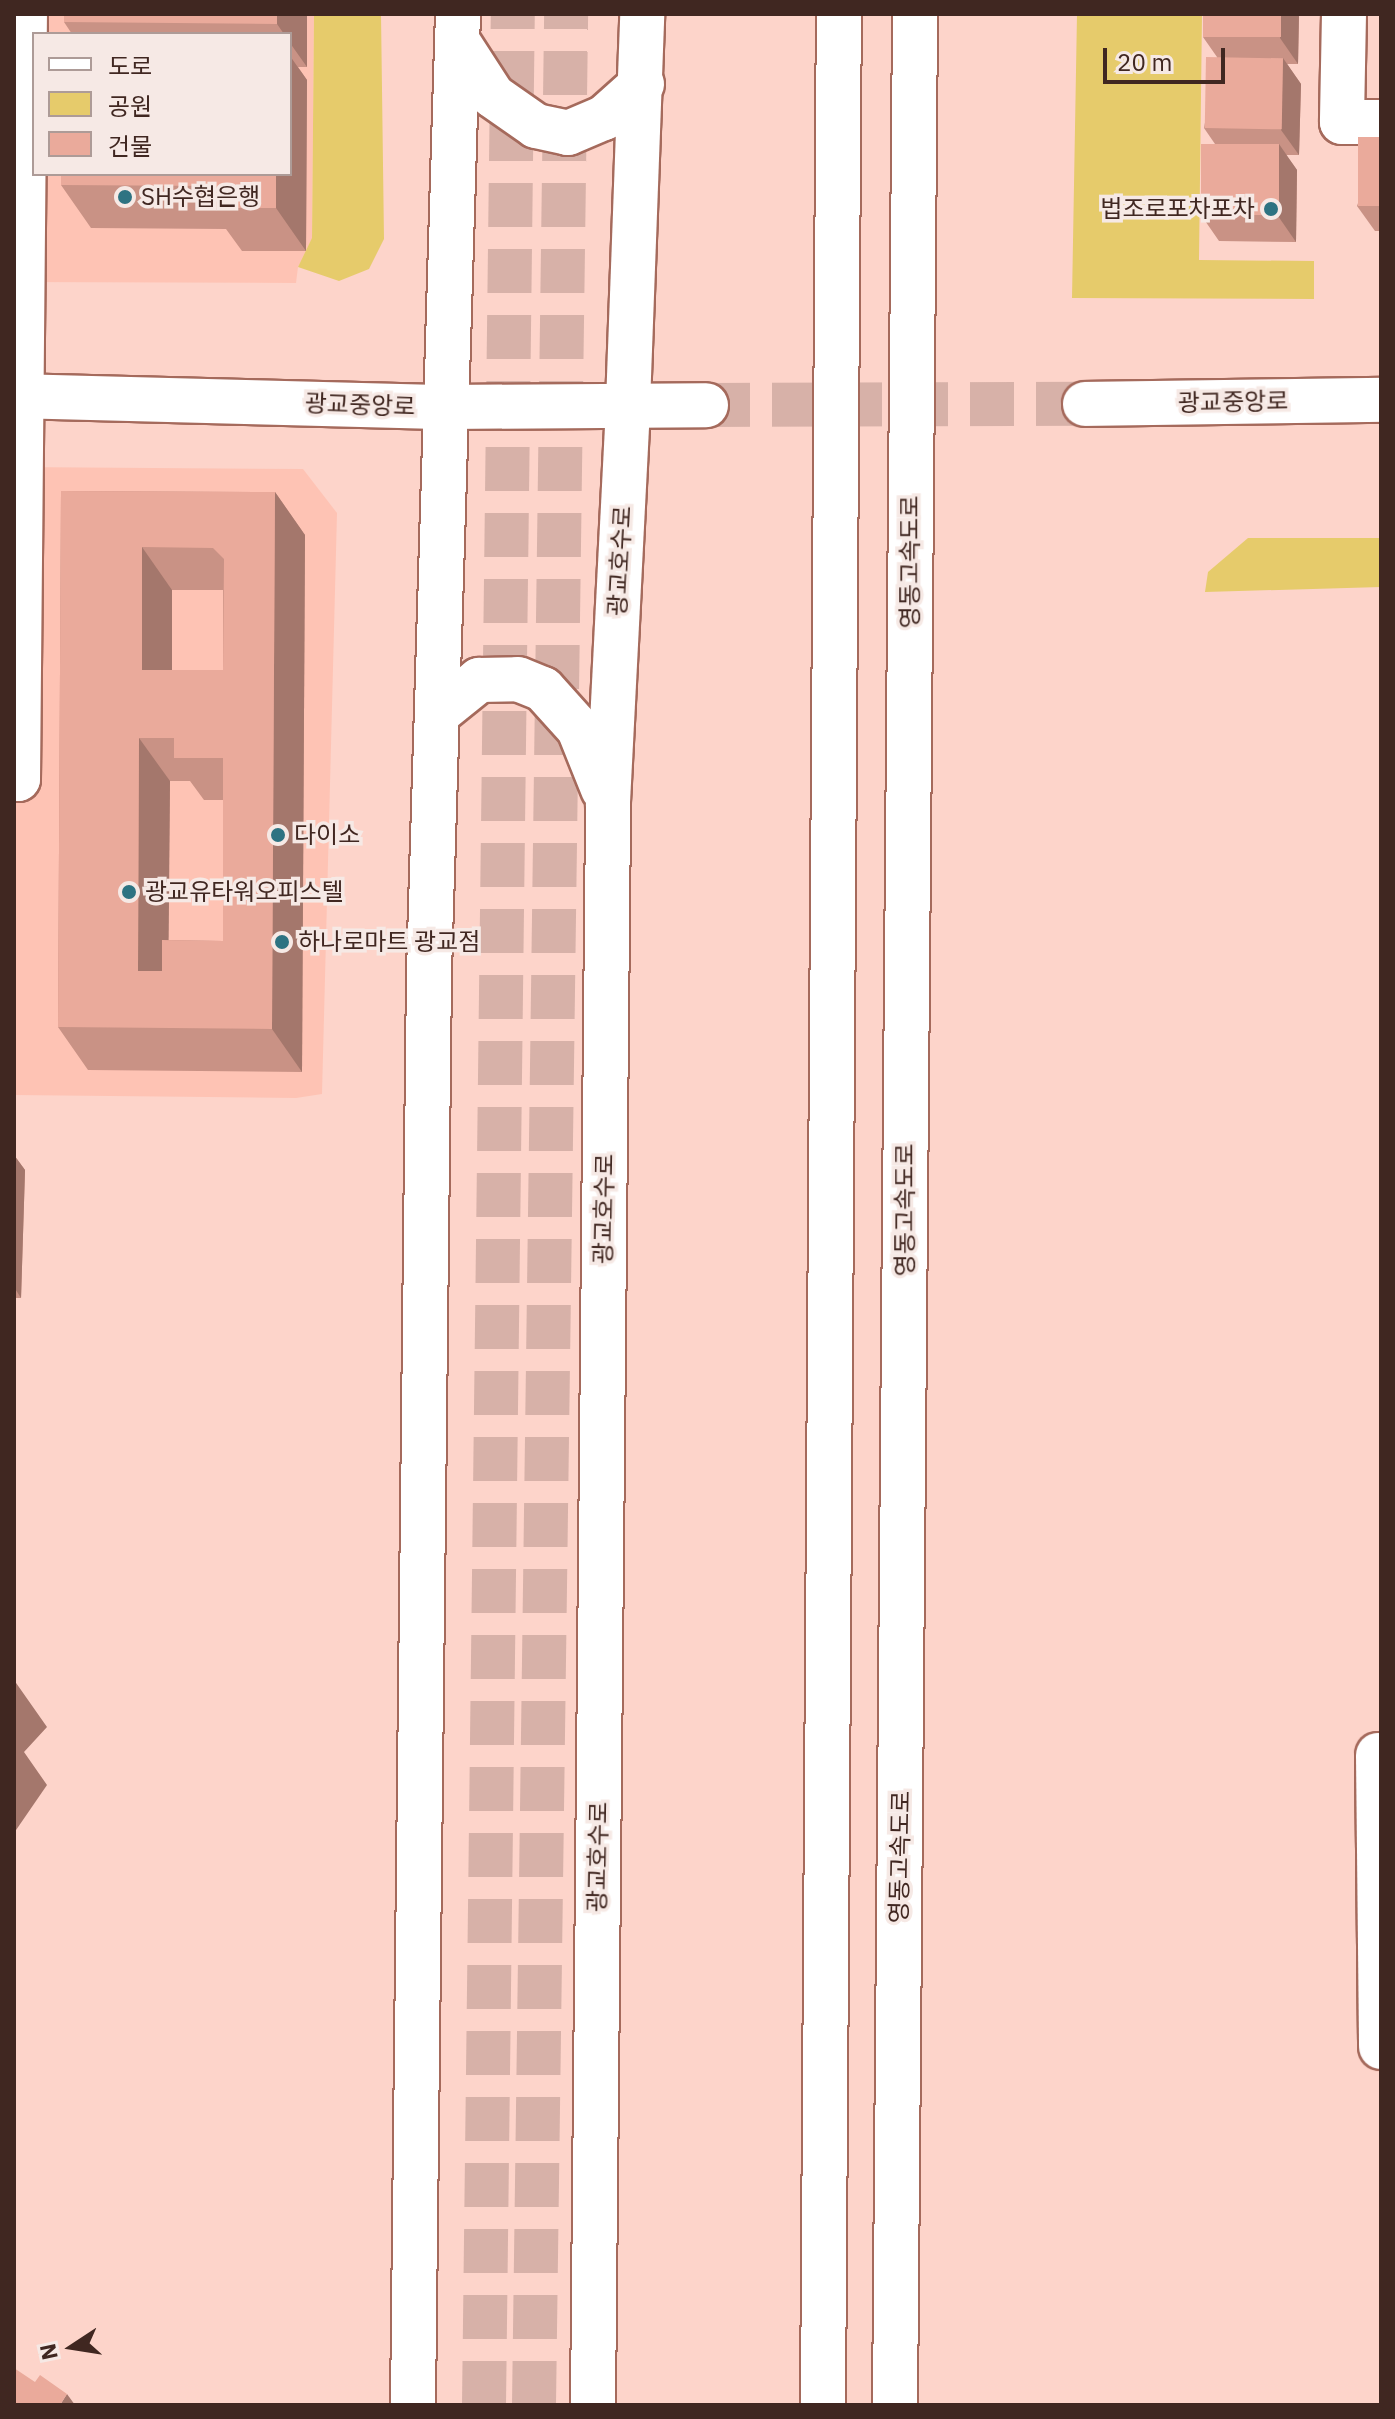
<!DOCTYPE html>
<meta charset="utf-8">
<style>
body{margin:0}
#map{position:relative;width:1395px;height:2419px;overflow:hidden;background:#fdd4ca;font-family:"IBM Plex Sans","Noto Sans KR",sans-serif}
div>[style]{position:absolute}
.built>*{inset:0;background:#fec3b4}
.green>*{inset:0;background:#e6cb6b}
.major-tunnel>*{height:44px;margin-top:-22px;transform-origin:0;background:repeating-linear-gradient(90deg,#d7b1a8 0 44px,transparent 0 66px)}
.highway-tunnel>*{height:44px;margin-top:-22px;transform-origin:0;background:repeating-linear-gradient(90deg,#d7b1a8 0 44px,transparent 0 66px)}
.roads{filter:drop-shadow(2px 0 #a56a5c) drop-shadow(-2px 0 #a56a5c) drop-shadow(0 2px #a56a5c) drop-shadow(0 -2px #a56a5c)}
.minor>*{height:44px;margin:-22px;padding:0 22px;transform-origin:22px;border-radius:22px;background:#fff}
.major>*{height:44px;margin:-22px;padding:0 22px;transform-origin:22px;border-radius:22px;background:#fff}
.highway>*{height:44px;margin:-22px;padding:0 22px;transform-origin:22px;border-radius:22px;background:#fff}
.wall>*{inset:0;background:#c99285}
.shaded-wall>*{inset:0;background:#a4776c}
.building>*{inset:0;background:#eaaa9b;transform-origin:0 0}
.dots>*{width:22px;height:22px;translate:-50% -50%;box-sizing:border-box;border:4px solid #f6e9e5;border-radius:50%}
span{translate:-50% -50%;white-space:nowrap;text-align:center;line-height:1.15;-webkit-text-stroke:7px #f6e9e5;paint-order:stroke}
.poi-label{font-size:24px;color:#402721}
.left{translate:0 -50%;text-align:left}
.right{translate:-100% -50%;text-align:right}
.street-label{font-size:24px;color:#402721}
.frame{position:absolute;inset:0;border:16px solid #402721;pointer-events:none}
.legend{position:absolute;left:32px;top:32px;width:260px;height:144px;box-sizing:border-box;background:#f6e9e5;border:2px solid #ad9b97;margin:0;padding:10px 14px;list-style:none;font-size:24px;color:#402721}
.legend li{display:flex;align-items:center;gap:16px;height:40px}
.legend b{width:40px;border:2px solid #ad9b97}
.north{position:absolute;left:32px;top:2307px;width:80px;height:80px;-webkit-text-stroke:6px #f6e9e5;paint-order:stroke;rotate:258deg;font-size:22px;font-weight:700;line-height:32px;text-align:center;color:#402721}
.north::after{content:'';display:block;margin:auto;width:28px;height:36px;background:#402721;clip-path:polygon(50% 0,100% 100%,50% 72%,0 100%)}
.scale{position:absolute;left:1103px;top:48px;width:122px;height:36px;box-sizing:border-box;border:4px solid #402721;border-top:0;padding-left:10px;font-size:24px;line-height:28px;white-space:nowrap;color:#402721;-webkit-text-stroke:6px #f6e9e5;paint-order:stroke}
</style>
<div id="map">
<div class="built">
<div style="clip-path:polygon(evenodd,14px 14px,314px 14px,312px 239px,298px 267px,296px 283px,14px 282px,14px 14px,34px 34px,290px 34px,290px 174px,34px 174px,34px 34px)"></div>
<div style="clip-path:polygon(14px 467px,303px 469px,337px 513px,322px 1094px,296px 1098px,14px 1095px)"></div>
</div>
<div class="green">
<div style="clip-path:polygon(314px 14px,381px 14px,384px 239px,369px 269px,339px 281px,298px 267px,312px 238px)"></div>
<div style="clip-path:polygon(1077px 14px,1202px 14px,1199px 260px,1314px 261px,1314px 299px,1072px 298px)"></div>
<div style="clip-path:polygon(1248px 538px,1381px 538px,1381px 587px,1205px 592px,1208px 572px)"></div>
</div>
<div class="major-tunnel">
<div style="left:706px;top:405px;width:379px;rotate:-0.2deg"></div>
</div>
<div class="highway-tunnel">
<div style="left:484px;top:2405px;width:2391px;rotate:-89.31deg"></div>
<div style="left:534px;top:2405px;width:2391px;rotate:-89.23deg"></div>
</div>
<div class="roads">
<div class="minor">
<div style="left:1344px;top:14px;width:108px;rotate:91.1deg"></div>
<div style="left:1342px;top:122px;width:39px"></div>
<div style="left:14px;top:779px;width:4px"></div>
<div style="left:18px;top:779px;width:765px;rotate:-89.48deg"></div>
<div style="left:1378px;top:1755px;width:292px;rotate:89.4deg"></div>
</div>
<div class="major">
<div style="left:14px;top:396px;width:434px;rotate:1.5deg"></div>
<div style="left:448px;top:407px;width:258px;rotate:-0.4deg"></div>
<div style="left:1085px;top:404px;width:296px;rotate:-0.8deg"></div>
</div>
<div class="highway">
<div style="left:458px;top:42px;width:64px;rotate:57.1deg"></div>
<div style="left:493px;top:96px;width:52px;rotate:34.9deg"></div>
<div style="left:536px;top:126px;width:33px;rotate:12deg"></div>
<div style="left:568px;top:133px;width:39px;rotate:-23deg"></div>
<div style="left:604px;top:118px;width:51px;rotate:-41.8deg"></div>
<div style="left:438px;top:713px;width:53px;rotate:-38.8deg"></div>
<div style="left:479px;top:680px;width:39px;rotate:-1deg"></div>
<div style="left:518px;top:679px;width:27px;rotate:22deg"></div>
<div style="left:543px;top:689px;width:54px;rotate:48deg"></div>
<div style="left:579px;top:729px;width:65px;rotate:68.2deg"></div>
<div style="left:413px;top:2405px;width:1433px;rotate:-89.36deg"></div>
<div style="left:429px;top:972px;width:958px;rotate:-88.27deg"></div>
<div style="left:593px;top:2405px;width:1603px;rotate:-89.46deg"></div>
<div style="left:608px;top:802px;width:399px;rotate:-87.1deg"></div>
<div style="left:628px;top:404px;width:390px;rotate:-87.9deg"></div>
<div style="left:823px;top:2405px;width:2391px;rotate:-89.62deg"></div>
<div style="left:895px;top:2405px;width:2391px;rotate:-89.52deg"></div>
</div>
</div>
<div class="wall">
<div style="clip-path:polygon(307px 14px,307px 67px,298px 67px,307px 80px,306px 251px,242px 251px,226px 229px,91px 228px,61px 185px,290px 174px,290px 34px,72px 34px,64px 22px)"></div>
<div style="clip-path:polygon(1203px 14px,1299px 14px,1298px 64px,1287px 64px,1301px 84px,1299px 155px,1286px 155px,1297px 170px,1296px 242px,1219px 241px,1201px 215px,1215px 144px,1204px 128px,1217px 57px,1203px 37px)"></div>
<div style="clip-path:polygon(1381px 137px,1381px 231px,1375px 231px,1357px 206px)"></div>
<div style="clip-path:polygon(evenodd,61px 491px,275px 492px,305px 535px,302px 1072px,88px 1070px,58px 1027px,61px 491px,172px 590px,223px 590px,223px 670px,172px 670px,172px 590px,61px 491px,170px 781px,190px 781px,204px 800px,223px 800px,223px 941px,168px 940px,170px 781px)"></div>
<div style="clip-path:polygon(14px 1155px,25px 1170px,21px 1298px,14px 1298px)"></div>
</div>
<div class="shaded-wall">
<div style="clip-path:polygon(277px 14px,307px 14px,307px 67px,290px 43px,290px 34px,284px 34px,277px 24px)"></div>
<div style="clip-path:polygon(1281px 14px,1299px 14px,1298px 64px,1280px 38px)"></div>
<div style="clip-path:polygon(290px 56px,307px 80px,306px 251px,276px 208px,276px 174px,290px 174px)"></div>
<div style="clip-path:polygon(1283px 58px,1301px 84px,1299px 155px,1281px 130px)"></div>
<div style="clip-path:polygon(1279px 144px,1297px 170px,1296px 242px,1278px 216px)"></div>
<div style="clip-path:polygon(275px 492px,305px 535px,302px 1072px,272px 1029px)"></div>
<div style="clip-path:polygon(142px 547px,172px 590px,172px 713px,142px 670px)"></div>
<div style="clip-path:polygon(139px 738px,170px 781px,168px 1014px,138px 971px)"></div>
<div style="clip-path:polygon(14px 1155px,25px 1170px,21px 1298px,14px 1287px)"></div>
<div style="clip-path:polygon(14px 1680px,47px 1727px,24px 1752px,47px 1785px,14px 1833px)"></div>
<div style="clip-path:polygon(67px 2394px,75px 2405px,60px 2405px)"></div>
</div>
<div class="building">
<div style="clip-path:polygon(64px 14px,277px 14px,277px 24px,64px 22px)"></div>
<div style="left:1203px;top:14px;width:78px;height:23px"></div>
<div style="left:1206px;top:57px;width:77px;height:71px;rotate:1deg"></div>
<div style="left:1358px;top:137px;width:23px;height:69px"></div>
<div style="left:1201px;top:144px;width:78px;height:71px"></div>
<div style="clip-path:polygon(61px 174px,276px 174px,276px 208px,212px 208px,212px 186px,61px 185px)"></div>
<div style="clip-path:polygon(evenodd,61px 491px,275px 492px,272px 1029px,58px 1027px,61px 491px,142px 547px,213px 548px,224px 559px,223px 670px,142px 670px,142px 547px,61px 491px,139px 738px,174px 738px,174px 758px,223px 758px,223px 941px,162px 940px,162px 971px,138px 971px,139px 738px)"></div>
<div style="clip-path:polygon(14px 2368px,35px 2382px,40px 2375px,67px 2394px,60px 2405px,14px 2405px)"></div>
</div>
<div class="dots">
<div style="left:125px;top:197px;background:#2e7382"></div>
<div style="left:1271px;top:209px;background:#2e7382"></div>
<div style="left:278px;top:835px;background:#2e7382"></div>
<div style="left:129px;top:892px;background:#2e7382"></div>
<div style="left:282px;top:942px;background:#2e7382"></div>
</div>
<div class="poi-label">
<span class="left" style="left:141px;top:197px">SH수협은행</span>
<span class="right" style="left:1255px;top:209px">법조로포차포차</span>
<span class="left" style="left:294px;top:835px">다이소</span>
<span class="left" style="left:145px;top:892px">광교유타워오피스텔</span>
<span class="left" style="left:298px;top:942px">하나로마트 광교점</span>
</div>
<div class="street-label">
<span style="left:1233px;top:402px;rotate:-1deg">광교중앙로</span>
<span style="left:360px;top:405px;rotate:2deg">광교중앙로</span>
<span style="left:620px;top:561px;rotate:-87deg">광교호수로</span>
<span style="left:910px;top:562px;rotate:-90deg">영동고속도로</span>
<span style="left:604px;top:1209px;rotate:-89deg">광교호수로</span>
<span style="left:905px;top:1210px;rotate:-90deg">영동고속도로</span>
<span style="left:598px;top:1857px;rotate:-89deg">광교호수로</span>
<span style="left:900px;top:1857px;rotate:-89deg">영동고속도로</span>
</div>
<div class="frame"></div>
<ul class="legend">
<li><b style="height:10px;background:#fff"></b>도로</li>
<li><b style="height:22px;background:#e6cb6b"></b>공원</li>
<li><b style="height:22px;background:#eaaa9b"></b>건물</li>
</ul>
<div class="north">N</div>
<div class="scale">20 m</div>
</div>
